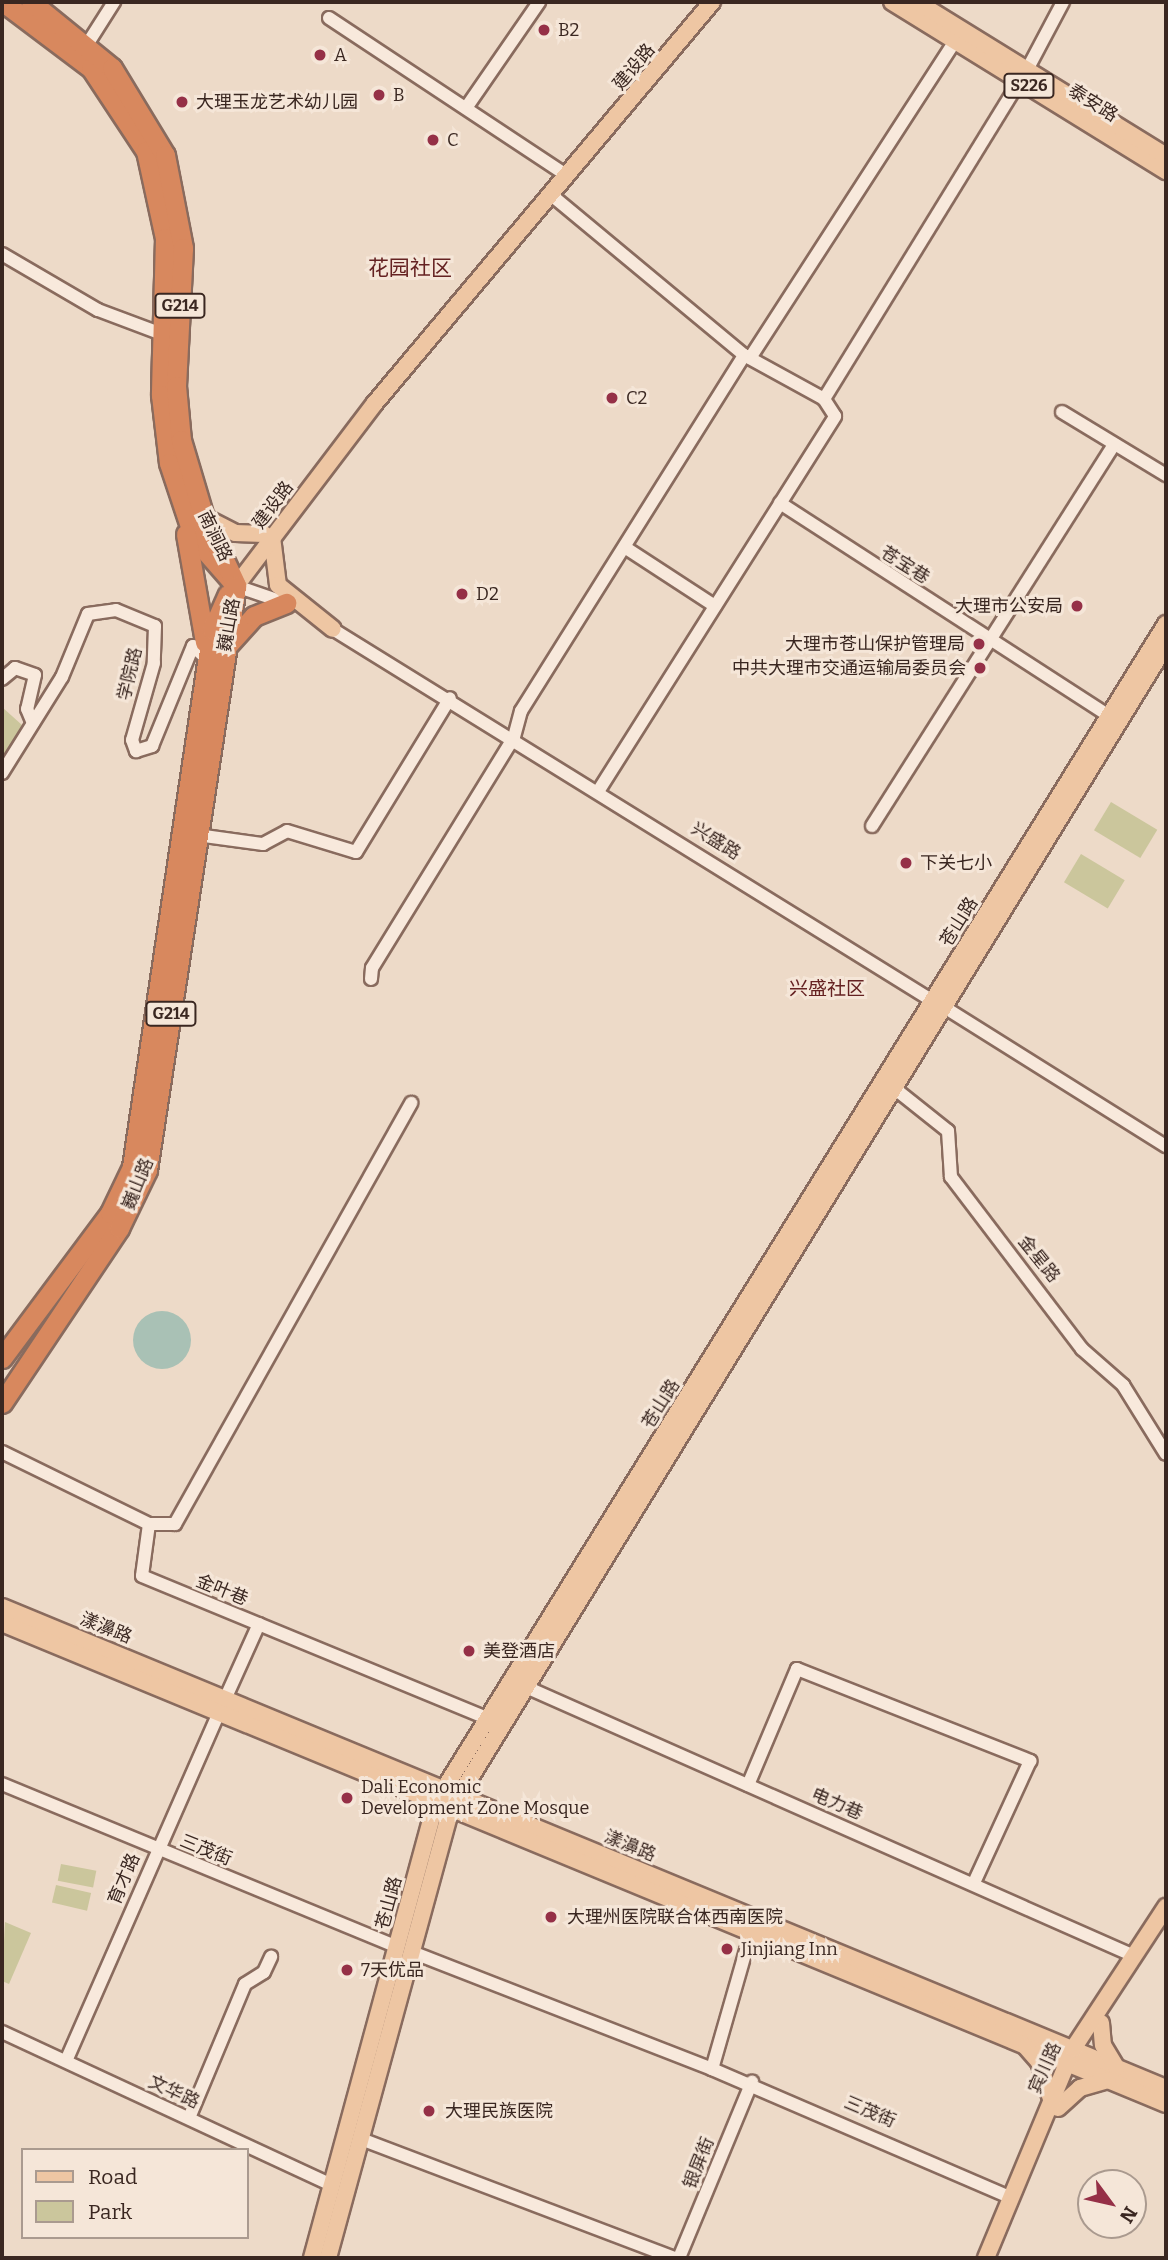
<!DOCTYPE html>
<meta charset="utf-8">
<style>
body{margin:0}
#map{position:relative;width:1168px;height:2260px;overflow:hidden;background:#eddac8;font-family:Bitter,"Noto Sans SC",serif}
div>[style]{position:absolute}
.green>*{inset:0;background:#cbc69c;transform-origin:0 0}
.water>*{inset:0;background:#a9c1b5}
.round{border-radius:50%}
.roads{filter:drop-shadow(2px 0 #896b5e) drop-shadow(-2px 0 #896b5e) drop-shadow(0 2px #896b5e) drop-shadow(0 -2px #896b5e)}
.minor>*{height:12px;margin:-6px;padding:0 6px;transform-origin:6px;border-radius:6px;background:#f8e9dc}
.major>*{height:16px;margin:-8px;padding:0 8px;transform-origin:8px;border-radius:8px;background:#eec6a3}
.highway>*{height:19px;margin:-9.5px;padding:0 9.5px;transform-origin:9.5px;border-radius:9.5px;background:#d8885e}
.dots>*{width:19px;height:19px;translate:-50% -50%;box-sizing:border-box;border:4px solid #f5e6d8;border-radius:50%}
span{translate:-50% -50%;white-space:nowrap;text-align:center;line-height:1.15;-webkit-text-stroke:6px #f5e6d8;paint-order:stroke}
.shield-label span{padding:2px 5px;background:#f5e6d8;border:2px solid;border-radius:5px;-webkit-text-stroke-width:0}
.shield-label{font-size:16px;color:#3a2721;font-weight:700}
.poi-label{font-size:18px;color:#3a2721}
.left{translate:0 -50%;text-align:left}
.right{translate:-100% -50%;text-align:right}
.street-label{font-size:18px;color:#3a2721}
.neighbourhood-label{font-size:19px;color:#652222}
.quarter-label{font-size:21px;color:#652222}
.frame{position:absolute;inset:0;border:4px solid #3a2721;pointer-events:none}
.legend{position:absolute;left:21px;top:2148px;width:228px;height:91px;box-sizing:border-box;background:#f5e6d8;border:2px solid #aa9a8f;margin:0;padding:9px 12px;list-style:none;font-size:21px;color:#3a2721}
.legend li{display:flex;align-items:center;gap:14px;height:35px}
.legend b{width:35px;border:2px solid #aa9a8f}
.north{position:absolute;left:1077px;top:2169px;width:70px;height:70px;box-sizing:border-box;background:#f5e6d8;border:2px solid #aa9a8f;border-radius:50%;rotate:123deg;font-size:19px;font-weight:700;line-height:28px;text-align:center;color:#3a2721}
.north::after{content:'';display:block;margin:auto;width:24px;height:32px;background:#953047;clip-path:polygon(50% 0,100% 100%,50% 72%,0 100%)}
</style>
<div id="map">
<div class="green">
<div style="clip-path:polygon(2px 707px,22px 725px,2px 760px)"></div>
<div style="left:1111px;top:802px;width:54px;height:33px;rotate:31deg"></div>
<div style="left:1081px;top:854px;width:51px;height:33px;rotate:31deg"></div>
<div style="left:61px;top:1864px;width:36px;height:17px;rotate:11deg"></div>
<div style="left:56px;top:1885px;width:36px;height:18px;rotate:13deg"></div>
<div style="clip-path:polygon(5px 1922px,31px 1933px,9px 1984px,2px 1981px)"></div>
</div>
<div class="water">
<div class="round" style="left:133px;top:1311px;width:58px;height:58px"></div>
</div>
<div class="roads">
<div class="minor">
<div style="left:329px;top:18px;width:279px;rotate:33.5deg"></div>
<div style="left:88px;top:43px;width:49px;rotate:-57.6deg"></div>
<div style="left:1027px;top:70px;width:77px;rotate:-62.1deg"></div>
<div style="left:466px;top:108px;width:129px;rotate:-55.4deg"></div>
<div style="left:2px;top:254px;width:111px;rotate:30.3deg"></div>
<div style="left:98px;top:310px;width:68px;rotate:20.6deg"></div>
<div style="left:744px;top:355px;width:91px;rotate:28.8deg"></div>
<div style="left:750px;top:358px;width:378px;rotate:-57.1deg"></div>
<div style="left:1062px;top:412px;width:122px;rotate:31.2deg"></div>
<div style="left:780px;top:503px;width:398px;rotate:32.9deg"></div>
<div style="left:626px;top:548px;width:106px;rotate:33.1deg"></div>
<div style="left:236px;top:586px;width:53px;rotate:18.8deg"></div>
<div style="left:326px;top:625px;width:714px;rotate:31.78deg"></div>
<div style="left:2px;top:679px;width:17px;rotate:-40deg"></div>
<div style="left:15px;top:668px;width:21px;rotate:19deg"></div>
<div style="left:35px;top:675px;width:35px;rotate:103deg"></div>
<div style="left:27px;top:709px;width:15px;rotate:67deg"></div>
<div style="left:2px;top:773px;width:113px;rotate:-58deg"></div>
<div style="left:62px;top:677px;width:68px;rotate:-67.6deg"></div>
<div style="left:88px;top:614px;width:28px;rotate:-8deg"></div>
<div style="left:116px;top:610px;width:42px;rotate:22.3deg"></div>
<div style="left:155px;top:626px;width:37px;rotate:92deg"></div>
<div style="left:154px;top:663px;width:80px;rotate:105.9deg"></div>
<div style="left:132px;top:740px;width:12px;rotate:70deg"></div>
<div style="left:136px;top:751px;width:17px;rotate:-17deg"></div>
<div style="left:152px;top:746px;width:108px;rotate:-67.7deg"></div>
<div style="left:193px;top:646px;width:19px;rotate:43deg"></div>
<div style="left:599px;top:790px;width:442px;rotate:-57.7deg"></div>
<div style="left:835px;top:416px;width:20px;rotate:-123deg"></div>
<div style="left:824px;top:399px;width:374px;rotate:-58.4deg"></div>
<div style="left:872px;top:826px;width:452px;rotate:-57.6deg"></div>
<div style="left:197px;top:835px;width:67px;rotate:7.8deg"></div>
<div style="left:263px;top:844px;width:27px;rotate:-28deg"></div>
<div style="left:287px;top:831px;width:72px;rotate:16.9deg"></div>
<div style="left:356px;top:852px;width:180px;rotate:-58.6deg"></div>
<div style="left:371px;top:979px;width:11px;rotate:-85deg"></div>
<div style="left:372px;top:968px;width:271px;rotate:-58.4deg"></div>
<div style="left:514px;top:737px;width:27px;rotate:-75deg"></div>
<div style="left:521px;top:711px;width:420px;rotate:-57.9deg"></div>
<div style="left:744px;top:355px;width:251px;rotate:-140.3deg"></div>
<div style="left:944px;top:1007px;width:262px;rotate:32.1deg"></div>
<div style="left:894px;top:1088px;width:69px;rotate:38.5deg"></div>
<div style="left:948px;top:1131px;width:46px;rotate:86.3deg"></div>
<div style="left:951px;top:1177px;width:216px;rotate:52.7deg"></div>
<div style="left:1082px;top:1349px;width:55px;rotate:41.3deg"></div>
<div style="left:1123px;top:1385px;width:81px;rotate:58.1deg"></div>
<div style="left:2px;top:1452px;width:164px;rotate:26.1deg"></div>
<div style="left:149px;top:1524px;width:52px;rotate:97.7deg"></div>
<div style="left:142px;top:1576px;width:375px;rotate:22.4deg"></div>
<div style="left:149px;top:1524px;width:26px"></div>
<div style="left:175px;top:1524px;width:483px;rotate:-60.7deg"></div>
<div style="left:526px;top:1687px;width:665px;rotate:23.87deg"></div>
<div style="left:226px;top:1697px;width:80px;rotate:-65.7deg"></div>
<div style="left:2px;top:1784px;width:427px;rotate:22.4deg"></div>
<div style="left:748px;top:1785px;width:126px;rotate:-67.1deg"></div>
<div style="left:797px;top:1669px;width:251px;rotate:21.5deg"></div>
<div style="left:1030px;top:1761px;width:134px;rotate:114.7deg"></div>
<div style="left:412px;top:1952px;width:322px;rotate:21.3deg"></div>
<div style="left:712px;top:2069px;width:326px;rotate:23.3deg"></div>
<div style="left:2px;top:2032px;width:364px;rotate:24.9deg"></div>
<div style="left:66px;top:2061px;width:380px;rotate:-66.3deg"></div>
<div style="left:712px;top:2069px;width:141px;rotate:-74deg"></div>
<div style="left:189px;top:2118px;width:145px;rotate:-67.3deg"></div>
<div style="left:245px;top:1984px;width:22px;rotate:-32deg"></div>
<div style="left:264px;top:1972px;width:17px;rotate:-65deg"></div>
<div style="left:361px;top:2139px;width:336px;rotate:20.8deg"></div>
<div style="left:679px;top:2258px;width:191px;rotate:-67.5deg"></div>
</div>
<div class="major">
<div style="left:892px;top:2px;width:322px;rotate:31.7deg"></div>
<div style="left:917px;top:2px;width:293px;rotate:31.7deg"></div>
<div style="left:204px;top:517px;width:35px;rotate:27deg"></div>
<div style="left:235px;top:533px;width:29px;rotate:2deg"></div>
<div style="left:272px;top:537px;width:48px;rotate:82.9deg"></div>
<div style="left:278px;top:585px;width:70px;rotate:38.7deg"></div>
<div style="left:236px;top:586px;width:230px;rotate:-52.8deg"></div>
<div style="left:375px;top:403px;width:524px;rotate:-49.96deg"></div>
<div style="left:2px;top:1607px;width:1259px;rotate:22.45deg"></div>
<div style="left:2px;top:1623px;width:1259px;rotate:22.45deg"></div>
<div style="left:1101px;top:2023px;width:22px;rotate:85deg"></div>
<div style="left:1103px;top:2045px;width:26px;rotate:59deg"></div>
<div style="left:1026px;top:2047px;width:20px;rotate:49deg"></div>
<div style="left:1039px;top:2062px;width:40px;rotate:72deg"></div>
<div style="left:1058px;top:2108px;width:30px;rotate:-42deg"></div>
<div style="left:1080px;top:2088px;width:29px;rotate:-16deg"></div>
<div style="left:312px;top:2258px;width:473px;rotate:-74.8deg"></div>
<div style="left:436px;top:1802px;width:1386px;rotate:-58.21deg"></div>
<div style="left:328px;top:2258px;width:466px;rotate:-74.7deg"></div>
<div style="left:451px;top:1809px;width:1366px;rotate:-58.44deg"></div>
<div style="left:986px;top:2258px;width:226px;rotate:-67.4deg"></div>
<div style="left:1073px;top:2049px;width:170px;rotate:-56.8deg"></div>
</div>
<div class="highway">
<div style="left:3px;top:2px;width:110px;rotate:36.9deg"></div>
<div style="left:91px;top:68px;width:100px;rotate:56.5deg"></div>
<div style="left:146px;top:151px;width:89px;rotate:77.7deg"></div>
<div style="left:165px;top:238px;width:157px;rotate:91.5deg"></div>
<div style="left:161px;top:395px;width:68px;rotate:83.3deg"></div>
<div style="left:169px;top:463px;width:79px;rotate:71.6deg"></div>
<div style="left:194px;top:538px;width:64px;rotate:48.8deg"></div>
<div style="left:31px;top:2px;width:104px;rotate:39.2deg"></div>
<div style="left:112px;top:68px;width:102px;rotate:58.7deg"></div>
<div style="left:165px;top:155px;width:95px;rotate:79deg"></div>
<div style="left:183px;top:248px;width:138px;rotate:92.9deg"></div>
<div style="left:176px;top:386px;width:54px;rotate:84.7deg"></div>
<div style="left:181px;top:440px;width:80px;rotate:73.4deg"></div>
<div style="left:204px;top:517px;width:75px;rotate:64.8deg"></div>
<div style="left:186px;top:534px;width:110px;rotate:80deg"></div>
<div style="left:225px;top:648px;width:43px;rotate:-47.8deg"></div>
<div style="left:254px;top:616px;width:35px;rotate:-22deg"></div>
<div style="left:2px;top:1358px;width:181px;rotate:-53.3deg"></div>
<div style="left:110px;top:1213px;width:51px;rotate:-64.4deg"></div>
<div style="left:132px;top:1167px;width:543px;rotate:-81.53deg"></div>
<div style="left:212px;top:630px;width:39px;rotate:-66deg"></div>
<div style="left:2px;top:1403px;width:211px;rotate:-56.2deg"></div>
<div style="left:119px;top:1228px;width:64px;rotate:-64.2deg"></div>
<div style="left:147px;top:1170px;width:591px;rotate:-81.33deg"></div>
</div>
</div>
<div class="dots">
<div style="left:544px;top:30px;background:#953047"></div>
<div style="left:320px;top:55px;background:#953047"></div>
<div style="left:379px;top:95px;background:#953047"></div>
<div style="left:182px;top:102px;background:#953047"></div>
<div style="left:433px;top:140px;background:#953047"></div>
<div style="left:612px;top:398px;background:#953047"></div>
<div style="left:462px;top:594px;background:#953047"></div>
<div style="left:1077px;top:606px;background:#953047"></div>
<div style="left:979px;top:644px;background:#953047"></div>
<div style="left:980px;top:668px;background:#953047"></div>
<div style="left:906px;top:863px;background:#953047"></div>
<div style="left:469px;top:1651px;background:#953047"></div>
<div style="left:347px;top:1798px;background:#953047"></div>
<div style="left:551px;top:1917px;background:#953047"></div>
<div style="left:727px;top:1949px;background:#953047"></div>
<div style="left:347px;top:1970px;background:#953047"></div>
<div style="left:429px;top:2111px;background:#953047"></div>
</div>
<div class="shield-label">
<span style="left:1029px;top:86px">S226</span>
<span style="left:180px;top:306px">G214</span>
<span style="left:171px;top:1014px">G214</span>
</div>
<div class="poi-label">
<span class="left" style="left:558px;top:30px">B2</span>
<span class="left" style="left:334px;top:55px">A</span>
<span class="left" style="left:393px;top:95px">B</span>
<span class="left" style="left:196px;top:102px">大理玉龙艺术幼儿园</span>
<span class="left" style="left:447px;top:140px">C</span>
<span class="left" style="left:626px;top:398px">C2</span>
<span class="left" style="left:476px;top:594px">D2</span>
<span class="right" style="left:1063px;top:606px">大理市公安局</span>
<span class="right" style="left:965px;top:644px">大理市苍山保护管理局</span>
<span class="right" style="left:966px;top:668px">中共大理市交通运输局委员会</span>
<span class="left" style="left:920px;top:863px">下关七小</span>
<span class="left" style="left:483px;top:1651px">美登酒店</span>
<span class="left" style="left:361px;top:1798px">Dali Economic<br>Development Zone Mosque</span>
<span class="left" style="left:567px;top:1917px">大理州医院联合体西南医院</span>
<span class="left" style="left:741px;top:1949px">Jinjiang Inn</span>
<span class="left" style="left:361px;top:1970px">7天优品</span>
<span class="left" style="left:445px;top:2111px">大理民族医院</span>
</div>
<div class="street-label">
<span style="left:634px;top:67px;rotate:-50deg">建设路</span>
<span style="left:1093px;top:103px;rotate:32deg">泰安路</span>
<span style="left:273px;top:505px;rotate:-53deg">建设路</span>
<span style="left:215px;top:536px;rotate:64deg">南涧路</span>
<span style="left:905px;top:565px;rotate:32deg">苍宝巷</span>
<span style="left:229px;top:625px;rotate:-80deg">巍山路</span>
<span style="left:130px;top:674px;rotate:-77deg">学院路</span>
<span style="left:716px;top:841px;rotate:32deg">兴盛路</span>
<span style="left:959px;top:922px;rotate:-58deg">苍山路</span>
<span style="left:138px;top:1184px;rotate:-68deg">巍山路</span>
<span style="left:1039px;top:1259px;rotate:51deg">金星路</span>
<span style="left:661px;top:1404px;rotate:-58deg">苍山路</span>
<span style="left:222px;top:1590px;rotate:22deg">金叶巷</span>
<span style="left:106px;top:1628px;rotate:22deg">漾濞路</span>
<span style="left:837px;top:1804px;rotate:23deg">电力巷</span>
<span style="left:630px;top:1846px;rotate:22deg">漾濞路</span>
<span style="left:206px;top:1850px;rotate:22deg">三茂街</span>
<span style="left:124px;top:1879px;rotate:-67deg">育才路</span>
<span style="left:389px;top:1903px;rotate:-75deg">苍山路</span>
<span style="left:1045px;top:2068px;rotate:-66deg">宾川路</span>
<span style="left:174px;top:2092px;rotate:25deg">文华路</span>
<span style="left:870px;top:2112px;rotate:23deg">三茂街</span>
<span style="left:699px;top:2163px;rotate:-68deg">银屏街</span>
</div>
<div class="neighbourhood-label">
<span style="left:827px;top:989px">兴盛社区</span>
</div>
<div class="quarter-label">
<span style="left:410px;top:268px">花园社区</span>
</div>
<div class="frame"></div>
<ul class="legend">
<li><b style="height:9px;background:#eec6a3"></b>Road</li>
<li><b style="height:19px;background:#cbc69c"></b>Park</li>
</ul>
<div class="north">N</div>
</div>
